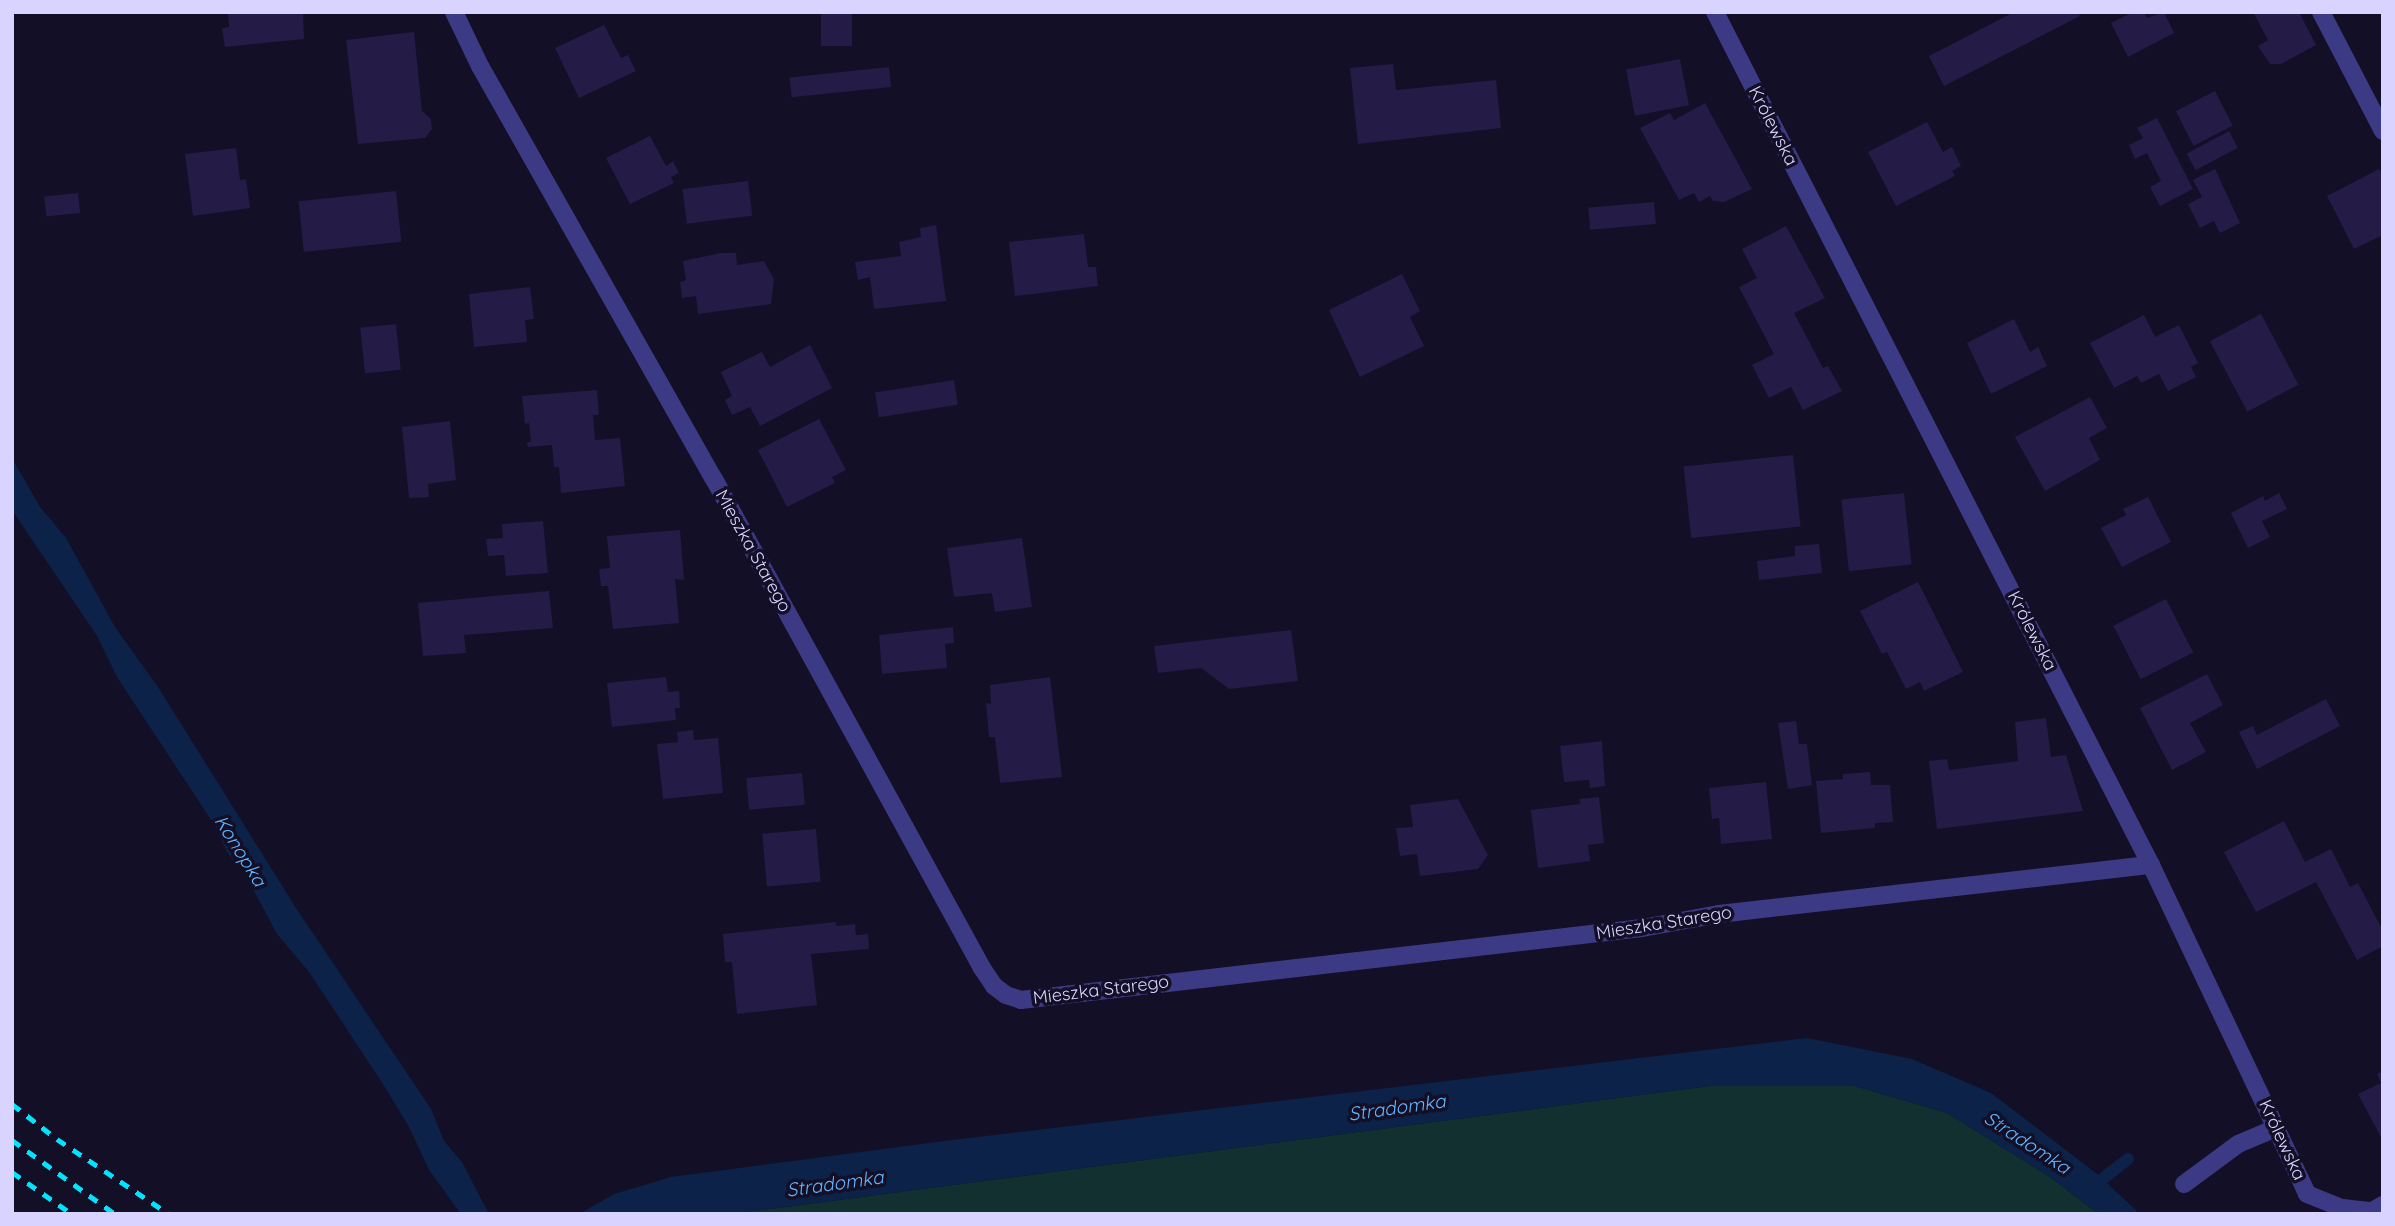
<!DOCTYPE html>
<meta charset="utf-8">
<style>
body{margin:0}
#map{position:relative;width:2395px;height:1226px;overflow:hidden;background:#130f26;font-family:Quicksand,sans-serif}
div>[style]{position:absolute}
.green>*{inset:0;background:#12302f}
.water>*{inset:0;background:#0c2248}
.stream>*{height:12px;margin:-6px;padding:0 6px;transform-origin:6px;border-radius:6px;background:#0c2248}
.building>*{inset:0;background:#241b47;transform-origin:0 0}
.service>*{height:18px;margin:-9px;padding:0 9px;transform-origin:9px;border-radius:9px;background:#3d3a85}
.minor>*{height:18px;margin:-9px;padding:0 9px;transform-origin:9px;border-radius:9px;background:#3d3a85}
.rail>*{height:5px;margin-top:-2.5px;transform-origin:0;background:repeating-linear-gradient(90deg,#00e5ff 0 10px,transparent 0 19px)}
span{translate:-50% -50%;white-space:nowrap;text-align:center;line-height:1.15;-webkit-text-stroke:7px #130f26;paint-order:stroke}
.street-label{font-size:18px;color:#d9d4ff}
.water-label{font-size:19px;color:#62b6ff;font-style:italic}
.frame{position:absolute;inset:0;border:14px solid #d9d4ff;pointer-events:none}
</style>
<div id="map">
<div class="green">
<div style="clip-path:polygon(1709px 1086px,1855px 1086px,1947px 1113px,2050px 1177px,2099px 1214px,731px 1214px)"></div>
</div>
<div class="water">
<div style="clip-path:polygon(12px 458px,40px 507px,66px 538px,115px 627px,158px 687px,296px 908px,431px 1109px,444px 1141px,462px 1162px,489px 1214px,461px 1214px,429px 1170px,409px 1127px,383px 1084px,309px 972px,277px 934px,245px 874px,227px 852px,215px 826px,117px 677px,97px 636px,12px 510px)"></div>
<div style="clip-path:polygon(1807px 1038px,1912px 1059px,1991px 1093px,2096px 1173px,2137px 1211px,2133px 1214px,2099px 1214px,2050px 1177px,1947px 1113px,1855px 1086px,1709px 1086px,731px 1214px,579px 1214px,614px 1194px,671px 1177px,944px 1141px)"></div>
</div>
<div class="stream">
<div style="left:2091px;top:1188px;width:47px;rotate:-38.1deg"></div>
</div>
<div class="building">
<div style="clip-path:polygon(228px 12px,303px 12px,304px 39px,225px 47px,222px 28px,229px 27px)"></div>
<div style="left:821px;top:12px;width:31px;height:34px"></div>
<div style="clip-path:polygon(2014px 12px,2078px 12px,2080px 16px,1944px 86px,1929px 56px)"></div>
<div style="clip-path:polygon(2133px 12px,2144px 12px,2147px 18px,2164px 12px,2174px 33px,2128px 57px,2111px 23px)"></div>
<div style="clip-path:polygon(2253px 12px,2299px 12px,2316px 45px,2281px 64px,2270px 64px,2258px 46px,2268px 40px)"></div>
<div style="clip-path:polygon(604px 25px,621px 58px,628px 55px,636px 71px,579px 98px,555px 48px)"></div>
<div style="clip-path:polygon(414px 32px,422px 111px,431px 119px,432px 129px,425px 138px,358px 144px,346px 40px)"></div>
<div style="left:1680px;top:59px;width:47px;height:55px;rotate:79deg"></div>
<div style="clip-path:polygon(1393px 64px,1396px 90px,1496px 80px,1501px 128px,1358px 144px,1350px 68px)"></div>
<div style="left:889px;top:67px;width:20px;height:100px;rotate:84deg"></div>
<div style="left:2215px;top:91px;width:39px;height:44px;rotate:63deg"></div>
<div style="clip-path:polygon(1705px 103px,1752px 189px,1724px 202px,1713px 201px,1710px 196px,1699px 202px,1694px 193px,1679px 200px,1640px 128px,1670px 113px,1674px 120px)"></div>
<div style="clip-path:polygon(2157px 118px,2193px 189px,2160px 206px,2150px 187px,2161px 181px,2147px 153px,2135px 159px,2129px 145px,2143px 138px,2137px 128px)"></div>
<div style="clip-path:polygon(1927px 122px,1943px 152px,1952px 147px,1961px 166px,1952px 171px,1955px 176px,1896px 206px,1868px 152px)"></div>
<div style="left:2229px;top:131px;width:19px;height:48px;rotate:62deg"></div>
<div style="clip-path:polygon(650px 136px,666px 166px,673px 161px,679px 173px,671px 177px,674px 183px,630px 204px,606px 158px)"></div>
<div style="clip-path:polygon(236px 148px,240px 180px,246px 179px,250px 208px,193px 216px,185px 154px)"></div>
<div style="clip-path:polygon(2215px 169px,2240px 223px,2220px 233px,2214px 221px,2200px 228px,2188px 204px,2202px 197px,2193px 180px)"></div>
<div style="clip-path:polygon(2379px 169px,2383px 177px,2383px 235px,2354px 249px,2327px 196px)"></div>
<div style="left:748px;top:181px;width:35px;height:66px;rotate:83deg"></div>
<div style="left:396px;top:191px;width:51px;height:98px;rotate:84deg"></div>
<div style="left:78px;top:193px;width:20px;height:34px;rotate:84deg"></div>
<div style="left:1654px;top:202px;width:22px;height:66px;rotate:85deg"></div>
<div style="clip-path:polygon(936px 225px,946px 301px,874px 309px,870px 277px,858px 280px,855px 262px,901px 256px,899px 242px,921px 237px,920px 228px)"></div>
<div style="clip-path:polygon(1786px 226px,1825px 298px,1794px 313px,1823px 368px,1828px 366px,1842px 391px,1803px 410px,1791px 387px,1769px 398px,1752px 365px,1774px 354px,1739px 287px,1757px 278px,1742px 249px)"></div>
<div style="clip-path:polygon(1084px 234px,1088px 267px,1096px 267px,1098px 286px,1015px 296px,1009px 242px)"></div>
<div style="clip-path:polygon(721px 253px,736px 253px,737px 265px,764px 261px,774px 279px,771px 304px,698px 314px,696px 296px,682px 298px,680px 282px,686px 280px,683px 261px)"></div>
<div style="clip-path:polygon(1402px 274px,1420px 311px,1410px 317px,1424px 346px,1360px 377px,1329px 310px)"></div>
<div style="clip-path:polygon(530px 287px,534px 319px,525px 320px,527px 342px,474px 347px,469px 294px)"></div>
<div style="left:2261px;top:314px;width:80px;height:58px;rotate:62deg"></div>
<div style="clip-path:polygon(2144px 315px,2155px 337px,2179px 325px,2198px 363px,2191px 367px,2196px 377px,2168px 391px,2159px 374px,2141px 383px,2137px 376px,2114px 388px,2090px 343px)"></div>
<div style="clip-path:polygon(2014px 319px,2030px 352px,2038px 347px,2047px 366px,1991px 394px,1967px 343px)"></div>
<div style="left:396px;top:324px;width:46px;height:36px;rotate:84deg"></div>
<div style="clip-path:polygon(810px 345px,832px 388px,760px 426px,750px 407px,732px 415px,725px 400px,732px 396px,721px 372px,762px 352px,770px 367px)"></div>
<div style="left:954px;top:380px;width:25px;height:80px;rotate:81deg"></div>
<div style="clip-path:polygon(597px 390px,599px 415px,593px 415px,595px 440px,620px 438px,625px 486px,561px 493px,559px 467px,554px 467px,552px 445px,528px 447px,527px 442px,531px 442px,529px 423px,525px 424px,522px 396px)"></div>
<div style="clip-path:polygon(2090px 397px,2107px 428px,2089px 438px,2100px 460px,2045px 491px,2015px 437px)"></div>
<div style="clip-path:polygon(819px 419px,846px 470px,832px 477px,835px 483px,787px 507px,758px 450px)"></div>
<div style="clip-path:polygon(450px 421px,456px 480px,428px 484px,429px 497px,409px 498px,402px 427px)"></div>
<div style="left:1793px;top:455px;width:72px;height:110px;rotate:84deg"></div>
<div style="left:1904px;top:493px;width:72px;height:63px;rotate:84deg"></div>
<div style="clip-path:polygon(2279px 493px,2287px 509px,2262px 521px,2270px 537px,2248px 548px,2231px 513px,2263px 496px,2265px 501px)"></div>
<div style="clip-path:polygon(2148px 497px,2171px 542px,2122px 567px,2101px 528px,2126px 515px,2123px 509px)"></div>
<div style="clip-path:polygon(543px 521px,548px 573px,506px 576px,504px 555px,488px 556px,486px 539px,503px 538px,502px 524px)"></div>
<div style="clip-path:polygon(680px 530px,684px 580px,675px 579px,679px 623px,613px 629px,608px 586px,601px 586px,599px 569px,610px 568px,607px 536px)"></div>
<div style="clip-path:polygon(1022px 538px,1032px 607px,995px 612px,992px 593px,954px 597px,947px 548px)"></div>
<div style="clip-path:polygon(1819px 544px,1822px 573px,1759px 580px,1757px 561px,1795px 556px,1795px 546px)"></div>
<div style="clip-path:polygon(1918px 582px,1963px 672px,1924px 691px,1920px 682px,1906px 689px,1887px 652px,1882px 654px,1860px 611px)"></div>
<div style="clip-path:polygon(549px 591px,553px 628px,464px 635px,466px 653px,423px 656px,418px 603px)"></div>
<div style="left:2166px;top:599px;width:60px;height:59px;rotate:63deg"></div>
<div style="clip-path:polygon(953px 627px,954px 643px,945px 644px,947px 668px,882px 674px,879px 635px)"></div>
<div style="clip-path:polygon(1291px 630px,1298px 681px,1229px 689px,1201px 668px,1158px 673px,1154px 646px)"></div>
<div style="clip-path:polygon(2207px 674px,2223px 705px,2190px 723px,2206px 752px,2172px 770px,2140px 708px)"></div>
<div style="clip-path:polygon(666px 677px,668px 692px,679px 691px,680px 708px,675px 708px,676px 720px,612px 727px,607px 683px)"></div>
<div style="clip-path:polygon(1050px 677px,1062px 777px,1000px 783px,995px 737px,989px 737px,986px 703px,991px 704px,990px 685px)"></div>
<div style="clip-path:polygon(2326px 699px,2340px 726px,2257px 769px,2239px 732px,2253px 726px,2257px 735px)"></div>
<div style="clip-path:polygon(2046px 718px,2051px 757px,2066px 755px,2083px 811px,1937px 829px,1929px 761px,1947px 759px,1949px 770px,2018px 761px,2015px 722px)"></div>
<div style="clip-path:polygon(1796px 721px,1799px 744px,1807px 744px,1812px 785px,1788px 789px,1778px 723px)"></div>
<div style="clip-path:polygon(693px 730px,694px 740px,718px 738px,723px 793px,663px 799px,657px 744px,678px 742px,677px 732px)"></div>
<div style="clip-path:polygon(1602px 741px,1605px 786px,1590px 788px,1589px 780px,1564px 782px,1560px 746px)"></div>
<div style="clip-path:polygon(1870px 772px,1871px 785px,1890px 785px,1893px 822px,1875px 823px,1875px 828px,1821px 833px,1816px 781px,1843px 779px,1843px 774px)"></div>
<div style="left:802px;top:773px;width:32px;height:56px;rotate:85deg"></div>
<div style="clip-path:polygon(1766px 782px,1772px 839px,1721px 844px,1719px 818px,1712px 819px,1709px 788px)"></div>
<div style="clip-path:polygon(1599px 797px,1604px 843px,1588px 845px,1590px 861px,1538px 868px,1531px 810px,1580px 804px,1580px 799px)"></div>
<div style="clip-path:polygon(1458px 799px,1488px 855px,1478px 869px,1420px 876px,1417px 854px,1400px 856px,1396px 828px,1413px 827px,1410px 805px)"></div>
<div style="clip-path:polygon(2284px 821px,2305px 862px,2331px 849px,2350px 887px,2358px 883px,2383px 931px,2383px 946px,2357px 960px,2316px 882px,2256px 912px,2224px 852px)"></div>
<div style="left:816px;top:829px;width:53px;height:54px;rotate:85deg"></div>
<div style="clip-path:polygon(836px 922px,836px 926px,855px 924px,856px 935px,868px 934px,869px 949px,811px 954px,817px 1005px,737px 1014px,732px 962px,725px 962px,723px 934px)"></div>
<div style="clip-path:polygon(2383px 1071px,2383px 1141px,2358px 1094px,2381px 1083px,2377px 1074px)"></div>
</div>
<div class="service">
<div style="left:2184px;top:1184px;width:67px;rotate:-36.5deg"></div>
<div style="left:2238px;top:1144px;width:41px;rotate:-22.8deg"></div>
</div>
<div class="minor">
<div style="left:454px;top:12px;width:60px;rotate:64.3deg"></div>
<div style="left:480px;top:66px;width:475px;rotate:60.5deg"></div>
<div style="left:714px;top:479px;width:558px;rotate:61.27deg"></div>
<div style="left:982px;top:968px;width:22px;rotate:56deg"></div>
<div style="left:994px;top:986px;width:15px;rotate:37deg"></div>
<div style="left:1006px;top:995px;width:16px;rotate:18deg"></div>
<div style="left:1021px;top:1000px;width:625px;rotate:-6.61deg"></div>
<div style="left:1642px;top:928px;width:78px;rotate:-10.3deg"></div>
<div style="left:1719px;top:914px;width:435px;rotate:-6.5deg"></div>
<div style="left:1715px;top:12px;width:958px;rotate:62.93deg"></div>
<div style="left:2151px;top:865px;width:364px;rotate:64.6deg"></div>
<div style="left:2307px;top:1194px;width:38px;rotate:22deg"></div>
<div style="left:2342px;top:1208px;width:30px;rotate:6deg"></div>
<div style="left:2372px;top:1211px;width:13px;rotate:-29deg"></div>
<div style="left:2321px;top:12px;width:134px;rotate:62.5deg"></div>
</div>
<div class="rail">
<div style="left:12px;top:1104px;width:57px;rotate:37.9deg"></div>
<div style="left:57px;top:1139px;width:135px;rotate:33.8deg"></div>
<div style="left:12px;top:1140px;width:127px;rotate:35.7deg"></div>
<div style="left:12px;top:1172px;width:73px;rotate:35deg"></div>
</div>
<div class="street-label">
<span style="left:1773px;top:126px;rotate:63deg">Królewska</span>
<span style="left:753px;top:551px;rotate:61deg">Mieszka Starego</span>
<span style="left:2032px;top:631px;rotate:63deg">Królewska</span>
<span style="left:1664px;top:923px;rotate:-9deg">Mieszka Starego</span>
<span style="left:1101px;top:990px;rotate:-7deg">Mieszka Starego</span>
<span style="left:2282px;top:1140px;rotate:65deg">Królewska</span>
</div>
<div class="water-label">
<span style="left:240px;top:851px;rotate:58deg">Konopka</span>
<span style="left:1397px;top:1108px;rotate:-8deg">Stradomka</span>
<span style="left:2027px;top:1143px;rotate:33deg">Stradomka</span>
<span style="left:835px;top:1184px;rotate:-8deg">Stradomka</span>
</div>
<div class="frame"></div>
</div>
